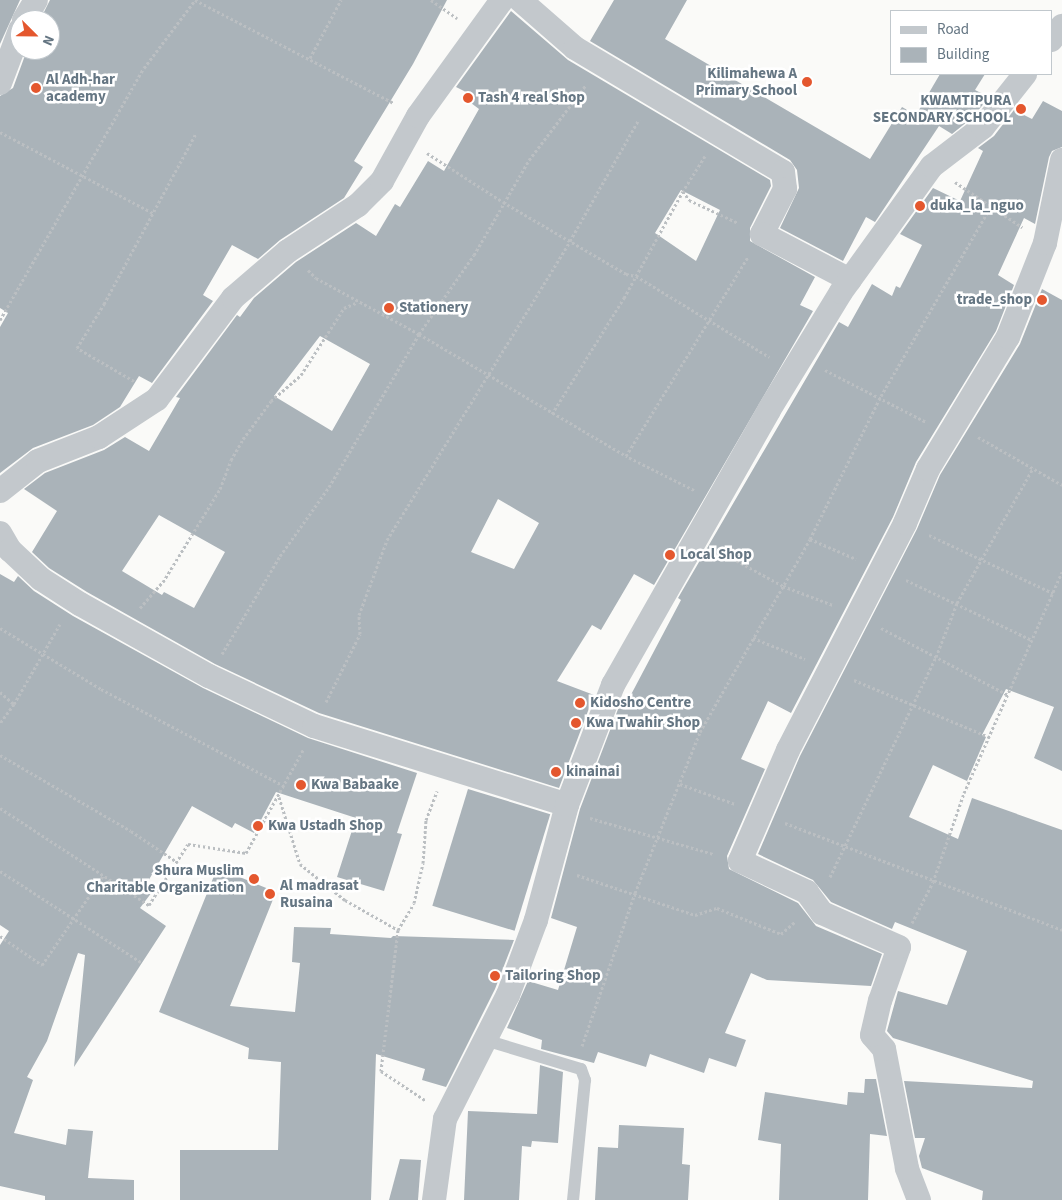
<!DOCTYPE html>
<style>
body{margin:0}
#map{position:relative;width:1062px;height:1200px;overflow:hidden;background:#fafaf8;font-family:"Source Sans 3",sans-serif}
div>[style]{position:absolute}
.building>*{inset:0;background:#aab3b9;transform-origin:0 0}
.path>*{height:3px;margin-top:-1.5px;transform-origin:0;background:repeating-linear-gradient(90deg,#bbbfc2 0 2.5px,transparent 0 5px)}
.service>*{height:12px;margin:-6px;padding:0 6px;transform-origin:6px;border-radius:6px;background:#c3c8cc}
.minor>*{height:24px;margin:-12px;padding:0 12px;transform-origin:12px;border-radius:12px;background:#c3c8cc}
.dots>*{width:14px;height:14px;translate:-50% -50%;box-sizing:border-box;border:2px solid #fff;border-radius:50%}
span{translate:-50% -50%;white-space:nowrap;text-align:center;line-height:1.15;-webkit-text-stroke:5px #fff;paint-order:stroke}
.poi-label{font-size:15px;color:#657683;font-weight:700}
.right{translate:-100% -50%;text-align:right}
.left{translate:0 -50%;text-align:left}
.legend{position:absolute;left:890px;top:10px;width:162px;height:65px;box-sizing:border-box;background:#fff;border:1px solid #c1c8cd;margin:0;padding:6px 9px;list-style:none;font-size:15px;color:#657683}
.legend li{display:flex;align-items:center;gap:10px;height:25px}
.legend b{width:25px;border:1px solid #c1c8cd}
.north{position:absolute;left:10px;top:10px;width:50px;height:50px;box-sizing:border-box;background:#fff;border:1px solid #c1c8cd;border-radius:50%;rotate:113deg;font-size:14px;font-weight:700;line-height:20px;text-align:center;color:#657683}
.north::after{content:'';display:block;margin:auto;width:18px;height:22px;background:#e4572e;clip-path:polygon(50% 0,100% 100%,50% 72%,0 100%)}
</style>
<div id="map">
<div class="building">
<div style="clip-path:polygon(0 0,20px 0,0 44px)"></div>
<div style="clip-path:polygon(50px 0,447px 0,413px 64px,354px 161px,363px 167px,344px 198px,280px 240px,258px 259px,232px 245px,203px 295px,213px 301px,152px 383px,139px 376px,120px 407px,93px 425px,33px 448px,0 473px,0 327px,8px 313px,0 308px,0 96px,13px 88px,27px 50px,50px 50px,50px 20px,40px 20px)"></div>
<div style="clip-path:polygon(614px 0,687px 0,665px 39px,870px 159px,902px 107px,916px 115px,940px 74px,985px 74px,975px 90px,989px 97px,973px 117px,952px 134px,939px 126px,875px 222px,866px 217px,843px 261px,780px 228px,799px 188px,797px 170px,790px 160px,590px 41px)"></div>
<div style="clip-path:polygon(evenodd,511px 11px,568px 60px,770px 180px,771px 186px,750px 228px,750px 241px,815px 277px,800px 305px,813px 311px,654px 585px,634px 574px,601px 630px,592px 625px,557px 681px,594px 695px,559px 788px,319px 713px,215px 664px,87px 592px,49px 568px,32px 552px,57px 511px,24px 489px,45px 473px,104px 450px,125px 437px,149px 451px,180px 398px,176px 397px,237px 315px,240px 317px,254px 298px,296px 262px,356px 223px,376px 236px,395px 204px,400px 207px,428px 161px,444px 171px,479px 109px,463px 97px,466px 92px,456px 87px,511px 11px,681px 190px,720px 210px,696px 261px,655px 233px,681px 190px,511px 11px,320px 336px,370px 364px,332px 431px,274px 396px,320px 336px,511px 11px,498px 499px,539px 523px,514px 569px,471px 552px,498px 499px,511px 11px,159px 515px,225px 552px,194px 608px,164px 592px,162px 595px,122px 571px,159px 515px)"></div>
<div style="clip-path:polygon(1043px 101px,1062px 111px,1062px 147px,1052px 151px,1049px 157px,1035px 224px,1024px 218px,998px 275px,1014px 285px,996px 331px,916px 462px,893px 517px,791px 713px,768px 701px,741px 759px,765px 769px,727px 856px,729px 869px,798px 903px,816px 926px,882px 954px,871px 986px,767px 980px,751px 973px,725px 1033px,746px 1040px,736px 1067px,709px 1058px,704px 1073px,650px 1054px,646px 1067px,598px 1052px,594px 1063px,541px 1049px,542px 1040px,507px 1028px,528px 981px,558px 990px,577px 927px,551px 918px,580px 809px,620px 704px,625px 706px,681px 600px,678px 598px,839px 322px,848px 327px,872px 284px,892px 296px,896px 286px,900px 288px,922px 245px,900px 234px,933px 188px,960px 201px,983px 151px,978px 148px,994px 136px,1014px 110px,1032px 119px)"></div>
<div style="clip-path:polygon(1042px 289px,1062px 300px,1062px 771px,1034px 758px,1054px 707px,1006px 689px,982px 735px,986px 737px,967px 781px,933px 765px,909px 817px,958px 839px,972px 798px,1062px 830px,1062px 1200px,982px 1200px,983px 1191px,922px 1168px,919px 1156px,925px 1138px,915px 1138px,904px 1081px,1032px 1088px,1033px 1081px,893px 1038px,887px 1031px,898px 991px,947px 1005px,967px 951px,895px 922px,892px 929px,831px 902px,813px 880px,758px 854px,800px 756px,917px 529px,940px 475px,1020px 344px)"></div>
<div style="clip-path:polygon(0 574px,14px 582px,18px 576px,34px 591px,73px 616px,203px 688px,308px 738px,417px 773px,397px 833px,402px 834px,384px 891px,337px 877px,356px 818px,276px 792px,254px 833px,235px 823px,232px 828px,192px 806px,147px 883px,155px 888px,140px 908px,166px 926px,74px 1067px,85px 955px,78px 953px,47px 1041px,27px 1077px,33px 1080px,14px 1133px,66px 1145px,68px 1129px,93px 1131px,88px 1178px,134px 1180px,134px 1200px,45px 1200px,45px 1196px,0 1186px,0 945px,9px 931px,0 925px)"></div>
<div style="left:468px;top:789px;width:86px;height:122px;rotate:17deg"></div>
<div style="clip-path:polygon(216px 871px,225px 871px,276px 892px,230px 1006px,295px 1012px,300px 963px,292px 962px,294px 927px,331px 928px,330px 934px,391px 938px,393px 936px,514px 940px,495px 989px,446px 1087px,422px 1080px,425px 1069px,376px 1054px,371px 1200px,180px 1200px,180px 1150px,278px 1150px,281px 1062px,248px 1059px,249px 1048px,159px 1012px)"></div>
<div style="clip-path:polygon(540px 1065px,563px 1072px,558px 1143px,532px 1141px,531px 1147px,522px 1146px,519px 1200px,464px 1200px,468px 1111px,537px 1114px)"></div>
<div style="clip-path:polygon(865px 1079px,876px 1079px,887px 1136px,870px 1134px,868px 1200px,779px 1200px,781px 1144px,758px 1140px,765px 1092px,847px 1105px,848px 1092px,864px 1093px)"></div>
<div style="clip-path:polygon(619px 1125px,684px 1128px,682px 1164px,690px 1165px,688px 1200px,595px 1200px,598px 1147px,618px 1148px)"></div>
<div style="clip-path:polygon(400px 1159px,421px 1160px,418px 1200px,389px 1200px)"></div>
</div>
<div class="path">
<div style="left:195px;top:0;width:224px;rotate:27.4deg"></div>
<div style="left:431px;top:0;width:32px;rotate:35deg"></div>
<div style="left:310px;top:58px;width:66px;rotate:-61.9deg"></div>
<div style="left:0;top:132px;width:173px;rotate:27.9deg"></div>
<div style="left:427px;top:153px;width:90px;rotate:32.8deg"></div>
<div style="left:503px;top:202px;width:143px;rotate:30.3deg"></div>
<div style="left:626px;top:274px;width:10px;rotate:11deg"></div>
<div style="left:636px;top:276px;width:156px;rotate:31.3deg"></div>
<div style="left:705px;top:156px;width:41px;rotate:122.2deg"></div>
<div style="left:683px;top:191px;width:11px;rotate:56deg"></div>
<div style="left:689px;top:200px;width:54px;rotate:25.1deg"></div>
<div style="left:955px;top:182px;width:81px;rotate:33.9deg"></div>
<div style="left:308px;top:270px;width:11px;rotate:45deg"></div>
<div style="left:316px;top:278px;width:117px;rotate:28.5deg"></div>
<div style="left:419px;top:334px;width:240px;rotate:30.5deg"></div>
<div style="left:0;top:320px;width:290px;rotate:-60.3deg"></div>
<div style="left:144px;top:68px;width:85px;rotate:-53.1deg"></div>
<div style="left:825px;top:370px;width:114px;rotate:27.2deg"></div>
<div style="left:134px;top:381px;width:66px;rotate:-149.9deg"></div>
<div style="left:77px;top:348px;width:52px;rotate:-58.5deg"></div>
<div style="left:104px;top:304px;width:194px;rotate:-61.7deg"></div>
<div style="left:552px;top:414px;width:137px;rotate:-58.2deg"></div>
<div style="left:624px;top:298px;width:122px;rotate:-61.1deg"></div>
<div style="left:978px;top:437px;width:97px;rotate:29.7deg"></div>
<div style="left:694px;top:490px;width:76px;rotate:-153.4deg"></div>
<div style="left:626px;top:456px;width:233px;rotate:-58.5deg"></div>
<div style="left:929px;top:535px;width:137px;rotate:25.1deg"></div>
<div style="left:810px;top:539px;width:50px;rotate:23.5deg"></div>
<div style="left:719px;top:551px;width:73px;rotate:28.7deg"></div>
<div style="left:783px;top:586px;width:53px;rotate:20.8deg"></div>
<div style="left:906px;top:580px;width:140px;rotate:25.5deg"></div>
<div style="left:140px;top:608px;width:35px;rotate:-49deg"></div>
<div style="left:163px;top:582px;width:109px;rotate:-58.5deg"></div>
<div style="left:220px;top:489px;width:31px;rotate:-69deg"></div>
<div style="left:231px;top:460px;width:24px;rotate:-60deg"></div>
<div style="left:243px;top:439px;width:47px;rotate:-53.6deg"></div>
<div style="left:271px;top:401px;width:40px;rotate:-41deg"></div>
<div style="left:301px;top:375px;width:80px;rotate:-57.3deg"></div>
<div style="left:344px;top:308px;width:15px;rotate:-23deg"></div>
<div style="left:0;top:628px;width:118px;rotate:31.1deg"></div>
<div style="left:101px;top:689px;width:207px;rotate:27.9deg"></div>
<div style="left:881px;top:628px;width:144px;rotate:27.8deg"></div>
<div style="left:753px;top:638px;width:56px;rotate:22deg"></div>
<div style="left:222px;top:654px;width:114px;rotate:-59.4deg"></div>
<div style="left:280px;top:556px;width:85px;rotate:-54.6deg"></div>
<div style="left:329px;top:487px;width:178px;rotate:-59.5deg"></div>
<div style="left:419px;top:334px;width:96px;rotate:-55.2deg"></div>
<div style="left:474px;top:255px;width:110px;rotate:-59.9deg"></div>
<div style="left:529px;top:160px;width:94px;rotate:-52.8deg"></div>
<div style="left:854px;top:680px;width:147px;rotate:22.9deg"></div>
<div style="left:0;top:692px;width:18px;rotate:41deg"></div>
<div style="left:14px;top:704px;width:24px;rotate:126deg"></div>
<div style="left:326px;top:702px;width:76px;rotate:-63.4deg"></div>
<div style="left:360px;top:634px;width:19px;rotate:-93deg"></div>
<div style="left:359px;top:615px;width:80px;rotate:-69.5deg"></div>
<div style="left:387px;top:540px;width:351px;rotate:-58.5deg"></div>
<div style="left:570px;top:241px;width:140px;rotate:-60.5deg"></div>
<div style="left:14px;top:704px;width:92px;rotate:-60.1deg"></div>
<div style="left:0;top:755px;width:151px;rotate:30.1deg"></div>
<div style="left:131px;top:831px;width:55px;rotate:34deg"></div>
<div style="left:680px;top:784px;width:59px;rotate:20deg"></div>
<div style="left:279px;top:797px;width:70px;rotate:72.6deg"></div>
<div style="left:300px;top:864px;width:58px;rotate:38.7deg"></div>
<div style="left:345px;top:900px;width:61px;rotate:29.5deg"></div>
<div style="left:398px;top:930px;width:31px;rotate:-59deg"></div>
<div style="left:414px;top:903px;width:41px;rotate:-77.3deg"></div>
<div style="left:423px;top:863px;width:43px;rotate:-86deg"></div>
<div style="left:426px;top:820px;width:31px;rotate:-69deg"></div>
<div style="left:0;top:808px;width:178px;rotate:33.1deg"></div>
<div style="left:149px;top:905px;width:72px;rotate:-57.4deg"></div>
<div style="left:188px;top:844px;width:59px;rotate:8.8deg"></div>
<div style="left:246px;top:853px;width:118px;rotate:-61deg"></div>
<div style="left:590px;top:818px;width:128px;rotate:16.3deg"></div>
<div style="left:785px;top:823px;width:297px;rotate:21.1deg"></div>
<div style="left:0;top:871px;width:169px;rotate:32.9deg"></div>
<div style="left:577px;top:875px;width:125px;rotate:18.7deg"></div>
<div style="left:695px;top:915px;width:23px;rotate:-18deg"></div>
<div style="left:717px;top:908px;width:69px;rotate:22.1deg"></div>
<div style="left:781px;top:934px;width:18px;rotate:-41deg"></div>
<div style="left:830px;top:877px;width:244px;rotate:-64.3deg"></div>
<div style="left:936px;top:657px;width:58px;rotate:-68.7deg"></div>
<div style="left:957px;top:603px;width:155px;rotate:-60.6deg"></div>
<div style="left:912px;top:923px;width:46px;rotate:-62.9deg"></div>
<div style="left:933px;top:882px;width:94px;rotate:-70.8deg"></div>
<div style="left:964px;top:793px;width:242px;rotate:-66.1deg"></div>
<div style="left:398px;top:930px;width:142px;rotate:96.9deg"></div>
<div style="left:381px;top:1071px;width:53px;rotate:33.4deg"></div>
<div style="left:0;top:936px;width:51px;rotate:34.6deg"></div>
<div style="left:42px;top:965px;width:108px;rotate:-55.6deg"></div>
<div style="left:582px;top:1046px;width:162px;rotate:-70.9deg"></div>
<div style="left:635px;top:893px;width:174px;rotate:-68deg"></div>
<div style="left:700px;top:732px;width:222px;rotate:-60.3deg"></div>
<div style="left:810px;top:539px;width:160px;rotate:-63.6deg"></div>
<div style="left:881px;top:396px;width:220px;rotate:-59.9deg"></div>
</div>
<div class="service">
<div style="left:485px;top:1040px;width:100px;rotate:16.8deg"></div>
<div style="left:581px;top:1069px;width:12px;rotate:70deg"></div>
<div style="left:585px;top:1080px;width:121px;rotate:95.7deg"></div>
</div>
<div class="minor">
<div style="left:520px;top:0;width:73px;rotate:41.1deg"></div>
<div style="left:575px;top:48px;width:242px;rotate:30.8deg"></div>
<div style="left:783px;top:172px;width:17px;rotate:83deg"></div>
<div style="left:785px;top:189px;width:51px;rotate:117.1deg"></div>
<div style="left:762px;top:234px;width:99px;rotate:27.6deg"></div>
<div style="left:24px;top:20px;width:23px;rotate:-59deg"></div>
<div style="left:1051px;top:40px;width:18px;rotate:-52deg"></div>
<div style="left:0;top:83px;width:57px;rotate:-69.3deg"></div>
<div style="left:0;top:491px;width:48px;rotate:-38.3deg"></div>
<div style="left:38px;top:461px;width:66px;rotate:-21.5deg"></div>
<div style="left:99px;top:437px;width:69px;rotate:-33.2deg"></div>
<div style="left:157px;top:399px;width:126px;rotate:-53deg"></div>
<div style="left:233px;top:298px;width:72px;rotate:-40.5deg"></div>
<div style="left:288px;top:251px;width:84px;rotate:-33.3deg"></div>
<div style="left:358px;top:205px;width:34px;rotate:-45deg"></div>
<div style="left:382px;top:181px;width:74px;rotate:-61deg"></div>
<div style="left:418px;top:116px;width:143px;rotate:-54.1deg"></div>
<div style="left:0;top:533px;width:20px;rotate:60deg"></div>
<div style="left:10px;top:550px;width:42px;rotate:43.1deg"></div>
<div style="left:41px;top:579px;width:46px;rotate:32.7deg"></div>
<div style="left:80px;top:604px;width:148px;rotate:29.2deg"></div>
<div style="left:209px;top:676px;width:116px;rotate:25.5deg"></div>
<div style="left:314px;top:726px;width:265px;rotate:17.3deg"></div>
<div style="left:434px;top:1200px;width:82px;rotate:-82.3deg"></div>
<div style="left:445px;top:1119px;width:139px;rotate:-63.1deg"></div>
<div style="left:508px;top:995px;width:80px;rotate:-69.5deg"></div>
<div style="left:536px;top:920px;width:119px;rotate:-74.9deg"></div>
<div style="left:567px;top:805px;width:129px;rotate:-69deg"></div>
<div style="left:613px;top:685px;width:316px;rotate:-60.4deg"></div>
<div style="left:769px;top:410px;width:138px;rotate:-58.6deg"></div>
<div style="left:841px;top:292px;width:155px;rotate:-54.2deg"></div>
<div style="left:932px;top:166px;width:64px;rotate:-37.4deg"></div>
<div style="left:983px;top:127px;width:68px;rotate:-51.6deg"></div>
<div style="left:919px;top:1200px;width:34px;rotate:-111deg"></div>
<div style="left:907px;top:1168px;width:121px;rotate:-100.9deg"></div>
<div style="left:884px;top:1049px;width:18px;rotate:-131deg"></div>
<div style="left:872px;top:1035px;width:35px;rotate:-77deg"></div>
<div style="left:880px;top:1001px;width:57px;rotate:-70.6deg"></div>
<div style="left:899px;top:947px;width:84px;rotate:-156.2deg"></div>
<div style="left:822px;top:913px;width:26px;rotate:-126deg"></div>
<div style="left:807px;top:892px;width:74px;rotate:-155.2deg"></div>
<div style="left:740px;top:861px;width:121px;rotate:-66.6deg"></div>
<div style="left:788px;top:750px;width:255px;rotate:-62.7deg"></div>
<div style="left:905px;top:523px;width:59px;rotate:-66.9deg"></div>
<div style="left:928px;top:469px;width:154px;rotate:-58.8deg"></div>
<div style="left:1008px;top:337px;width:101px;rotate:-68.5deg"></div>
<div style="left:1045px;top:243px;width:85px;rotate:-78.4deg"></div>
</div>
<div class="dots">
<div style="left:807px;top:82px;background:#e4572e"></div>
<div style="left:36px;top:88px;background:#e4572e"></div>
<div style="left:468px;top:98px;background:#e4572e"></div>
<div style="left:1021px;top:109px;background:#e4572e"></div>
<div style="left:920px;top:206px;background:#e4572e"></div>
<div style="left:1042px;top:300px;background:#e4572e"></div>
<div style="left:389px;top:308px;background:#e4572e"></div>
<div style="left:670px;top:555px;background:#e4572e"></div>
<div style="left:580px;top:703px;background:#e4572e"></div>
<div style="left:576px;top:723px;background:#e4572e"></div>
<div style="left:556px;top:772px;background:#e4572e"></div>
<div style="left:301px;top:785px;background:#e4572e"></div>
<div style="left:258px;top:826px;background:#e4572e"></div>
<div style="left:254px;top:879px;background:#e4572e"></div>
<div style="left:270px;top:894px;background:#e4572e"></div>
<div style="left:495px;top:976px;background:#e4572e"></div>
</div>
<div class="poi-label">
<span class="right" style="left:797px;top:82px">Kilimahewa A<br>Primary School</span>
<span class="left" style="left:46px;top:88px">Al Adh-har<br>academy</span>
<span class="left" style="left:478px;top:98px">Tash 4 real Shop</span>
<span class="right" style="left:1011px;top:109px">KWAMTIPURA<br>SECONDARY SCHOOL</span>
<span class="left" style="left:930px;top:206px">duka_la_nguo</span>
<span class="right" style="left:1032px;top:300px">trade_shop</span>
<span class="left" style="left:399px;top:308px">Stationery</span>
<span class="left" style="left:680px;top:555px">Local Shop</span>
<span class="left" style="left:590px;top:703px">Kidosho Centre</span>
<span class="left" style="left:586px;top:723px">Kwa Twahir Shop</span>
<span class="left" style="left:566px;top:772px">kinainai</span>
<span class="left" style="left:311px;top:785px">Kwa Babaake</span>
<span class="left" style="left:268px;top:826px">Kwa Ustadh Shop</span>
<span class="right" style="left:244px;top:879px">Shura Muslim<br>Charitable Organization</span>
<span class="left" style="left:280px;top:894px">Al madrasat<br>Rusaina</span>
<span class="left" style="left:505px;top:976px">Tailoring Shop</span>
</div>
<ul class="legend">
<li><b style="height:6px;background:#c3c8cc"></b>Road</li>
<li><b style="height:14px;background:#aab3b9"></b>Building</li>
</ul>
<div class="north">N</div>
</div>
